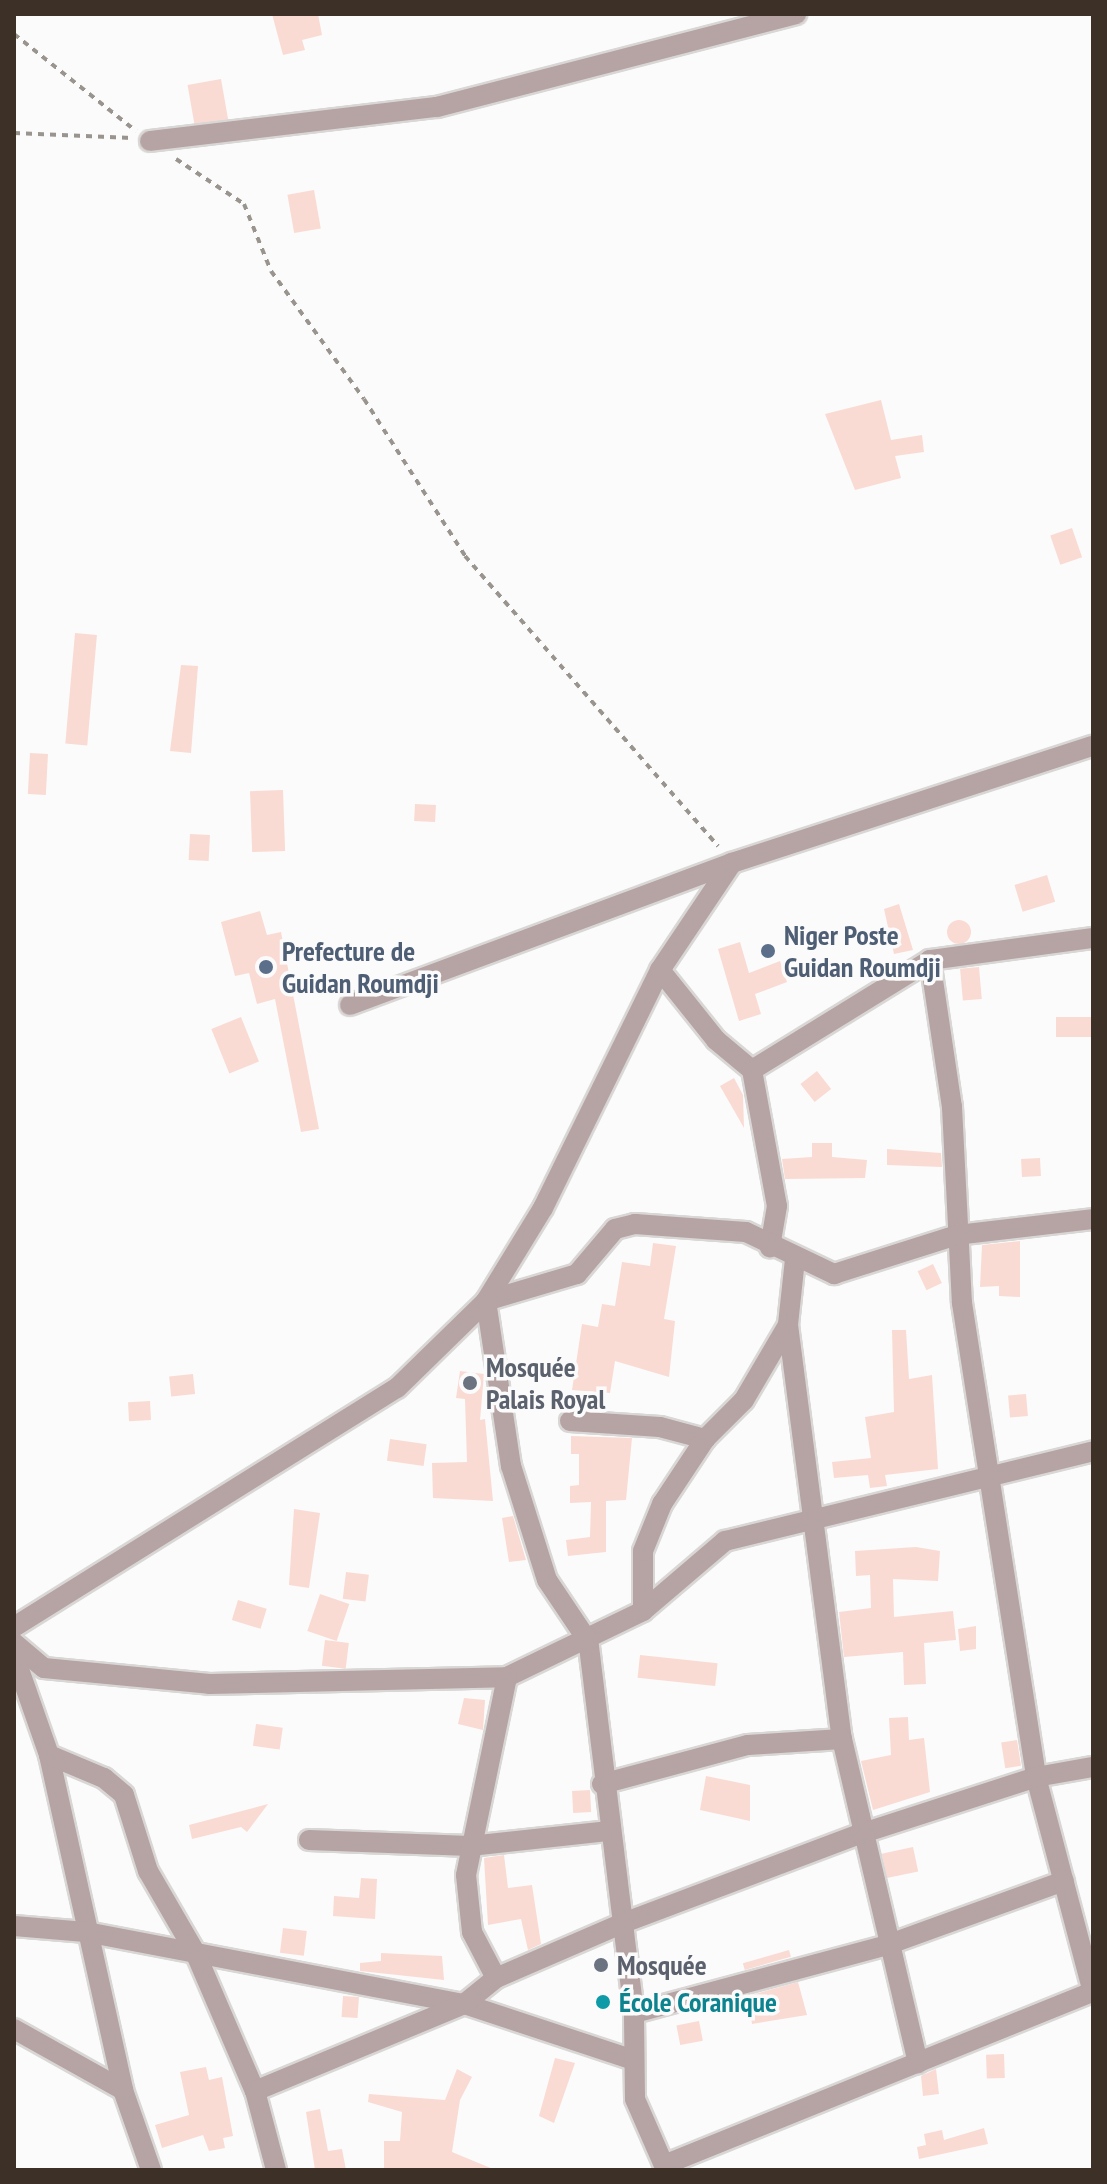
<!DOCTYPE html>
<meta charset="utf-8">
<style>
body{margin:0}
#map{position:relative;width:1107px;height:2184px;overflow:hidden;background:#fbfbfb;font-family:"PT Sans Narrow",sans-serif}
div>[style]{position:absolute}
.building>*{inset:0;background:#f9dbd3;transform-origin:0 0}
.round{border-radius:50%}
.path>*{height:4px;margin-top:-2px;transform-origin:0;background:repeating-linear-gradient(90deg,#9a948f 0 6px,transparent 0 12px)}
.roads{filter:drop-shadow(2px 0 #d9d7d5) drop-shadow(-2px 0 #d9d7d5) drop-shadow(0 2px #d9d7d5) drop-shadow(0 -2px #d9d7d5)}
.minor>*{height:20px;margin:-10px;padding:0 10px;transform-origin:10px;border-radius:10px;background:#b6a3a3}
.tertiary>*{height:20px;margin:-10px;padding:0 10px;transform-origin:10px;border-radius:10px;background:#b6a3a3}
.dots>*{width:22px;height:22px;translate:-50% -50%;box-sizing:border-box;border:4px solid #fbfbfb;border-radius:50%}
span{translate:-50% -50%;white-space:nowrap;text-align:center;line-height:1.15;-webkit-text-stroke:7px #fbfbfb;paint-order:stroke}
.service-label{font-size:28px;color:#4e5e75;font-weight:700}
.left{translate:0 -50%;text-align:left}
.worship-label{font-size:28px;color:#5b616d;font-weight:700}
.culture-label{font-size:28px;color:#0d838f;font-weight:700}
.frame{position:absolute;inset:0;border:16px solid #3d3127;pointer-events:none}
</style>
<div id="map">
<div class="building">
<div style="clip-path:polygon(272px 14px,318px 14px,322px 35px,302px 40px,305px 50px,283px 55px)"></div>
<div style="left:221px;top:79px;width:41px;height:34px;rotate:80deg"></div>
<div style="left:314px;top:190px;width:39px;height:27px;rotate:80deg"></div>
<div style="clip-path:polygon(881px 400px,891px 440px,922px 435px,924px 452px,895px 456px,901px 478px,855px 490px,825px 414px)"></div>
<div style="left:1072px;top:528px;width:31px;height:23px;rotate:71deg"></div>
<div style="left:75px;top:633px;width:22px;height:111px;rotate:5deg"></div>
<div style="clip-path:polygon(181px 665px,198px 666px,191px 753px,170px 751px)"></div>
<div style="left:30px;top:753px;width:18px;height:41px;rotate:3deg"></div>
<div style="left:283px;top:790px;width:61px;height:33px;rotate:88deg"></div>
<div style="left:415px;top:804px;width:21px;height:17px;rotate:3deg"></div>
<div style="left:190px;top:834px;width:20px;height:26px;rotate:3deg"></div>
<div style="left:1047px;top:875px;width:28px;height:34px;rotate:73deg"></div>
<div style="clip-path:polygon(899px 904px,913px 950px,894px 954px,884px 909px)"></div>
<div style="clip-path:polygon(260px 911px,267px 935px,281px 932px,319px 1129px,301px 1132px,275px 999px,257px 1004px,249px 973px,235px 976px,221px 922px)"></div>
<div class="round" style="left:947px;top:920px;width:24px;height:24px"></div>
<div style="clip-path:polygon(740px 942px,749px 973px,780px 961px,787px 982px,755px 994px,761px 1014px,739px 1021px,718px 949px)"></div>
<div style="left:979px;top:967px;width:32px;height:19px;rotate:85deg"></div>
<div style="left:241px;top:1017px;width:48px;height:32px;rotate:68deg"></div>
<div style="left:1093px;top:1017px;width:20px;height:37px;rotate:90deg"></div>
<div style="left:817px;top:1071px;width:23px;height:21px;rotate:52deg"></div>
<div style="clip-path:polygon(734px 1078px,743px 1095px,744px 1128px,720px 1086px)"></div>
<div style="clip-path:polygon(812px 1143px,832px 1143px,832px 1157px,867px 1160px,865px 1178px,785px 1179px,782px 1159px,812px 1157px)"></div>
<div style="clip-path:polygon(887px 1149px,941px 1153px,942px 1167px,887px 1165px)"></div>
<div style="left:1040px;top:1158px;width:18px;height:19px;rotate:87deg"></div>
<div style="clip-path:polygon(1020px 1241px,1020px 1297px,999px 1296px,999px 1286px,980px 1287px,982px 1245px)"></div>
<div style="clip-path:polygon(653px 1243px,676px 1246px,664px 1319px,675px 1321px,669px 1377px,615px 1361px,610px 1393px,572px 1390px,582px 1324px,598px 1327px,602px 1304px,615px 1306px,622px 1262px,650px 1266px)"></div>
<div style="left:933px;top:1264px;width:21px;height:17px;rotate:65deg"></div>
<div style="clip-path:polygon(892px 1330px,906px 1330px,909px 1379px,932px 1375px,938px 1469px,885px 1475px,887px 1486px,870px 1488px,868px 1475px,834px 1478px,832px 1462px,871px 1458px,865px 1417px,894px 1412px)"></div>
<div style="clip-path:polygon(460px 1371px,484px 1374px,480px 1420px,485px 1419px,493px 1501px,433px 1498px,432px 1463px,467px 1462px,465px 1399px,456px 1398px)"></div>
<div style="left:193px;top:1374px;width:20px;height:24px;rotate:84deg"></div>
<div style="left:1026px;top:1394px;width:22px;height:18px;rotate:85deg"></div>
<div style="left:150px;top:1401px;width:19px;height:22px;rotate:87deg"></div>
<div style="clip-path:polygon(571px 1436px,632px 1438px,626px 1500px,606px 1501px,606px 1552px,568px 1556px,566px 1540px,590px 1537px,591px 1502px,570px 1503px,570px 1486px,579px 1485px,579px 1454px,571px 1454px)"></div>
<div style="left:390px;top:1439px;width:37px;height:22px;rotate:8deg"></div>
<div style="clip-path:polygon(294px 1509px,320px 1513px,309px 1588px,289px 1585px)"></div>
<div style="clip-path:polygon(513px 1516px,526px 1560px,509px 1562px,502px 1518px)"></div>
<div style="clip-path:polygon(916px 1547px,940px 1551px,938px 1581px,893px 1579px,894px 1617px,953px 1611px,956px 1640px,924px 1643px,926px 1684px,904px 1685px,903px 1652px,844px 1657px,839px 1612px,871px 1608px,870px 1575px,856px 1576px,855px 1551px)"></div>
<div style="left:346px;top:1572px;width:23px;height:27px;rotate:7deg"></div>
<div style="left:320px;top:1594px;width:31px;height:39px;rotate:19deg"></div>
<div style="left:238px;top:1600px;width:30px;height:21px;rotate:17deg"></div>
<div style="clip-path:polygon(976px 1626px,976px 1649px,960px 1651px,958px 1629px)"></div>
<div style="left:325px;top:1640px;width:24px;height:26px;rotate:7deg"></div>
<div style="left:640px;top:1655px;width:78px;height:23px;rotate:6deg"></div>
<div style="clip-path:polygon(464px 1698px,485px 1700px,483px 1730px,458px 1724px)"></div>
<div style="clip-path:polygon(908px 1717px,909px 1740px,924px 1738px,930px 1792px,873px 1810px,861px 1761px,891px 1755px,889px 1718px)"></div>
<div style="left:256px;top:1724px;width:27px;height:22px;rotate:8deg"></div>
<div style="left:1017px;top:1740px;width:26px;height:16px;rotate:81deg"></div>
<div style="clip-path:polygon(706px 1776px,750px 1785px,750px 1821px,700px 1810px)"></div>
<div style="left:590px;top:1790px;width:22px;height:18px;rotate:87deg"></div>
<div style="clip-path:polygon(268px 1804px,247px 1832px,241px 1827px,192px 1839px,189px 1825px)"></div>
<div style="left:913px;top:1847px;width:25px;height:32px;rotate:78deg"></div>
<div style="clip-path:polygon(504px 1855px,508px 1888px,532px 1885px,541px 1944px,528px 1950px,521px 1919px,488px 1925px,484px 1858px)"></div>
<div style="clip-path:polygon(361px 1878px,377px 1879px,375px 1919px,333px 1916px,334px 1896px,359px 1898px)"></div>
<div style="left:283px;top:1928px;width:24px;height:25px;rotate:7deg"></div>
<div style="left:789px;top:1950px;width:7px;height:48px;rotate:74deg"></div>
<div style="clip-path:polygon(381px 1953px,442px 1956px,444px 1980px,360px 1971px,360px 1963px,381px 1961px)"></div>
<div style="clip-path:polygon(798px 1982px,807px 2015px,752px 2024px,748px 1996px)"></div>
<div style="left:343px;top:1996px;width:16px;height:21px;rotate:4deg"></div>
<div style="left:699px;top:2021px;width:20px;height:23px;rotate:79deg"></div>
<div style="left:1004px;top:2054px;width:24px;height:18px;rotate:88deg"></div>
<div style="clip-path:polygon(555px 2058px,575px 2063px,554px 2123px,539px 2116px)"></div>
<div style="clip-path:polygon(206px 2067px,209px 2080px,222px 2077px,233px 2136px,223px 2138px,225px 2148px,209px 2151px,203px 2135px,162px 2148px,155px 2125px,189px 2115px,180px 2072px)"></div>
<div style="clip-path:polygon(457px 2069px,472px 2077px,460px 2100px,452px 2152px,493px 2169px,384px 2170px,384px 2141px,400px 2141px,402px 2112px,368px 2102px,369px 2094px,445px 2100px)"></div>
<div style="clip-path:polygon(936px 2069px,939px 2094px,923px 2096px,921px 2076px)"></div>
<div style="clip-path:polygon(320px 2109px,328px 2151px,342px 2149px,346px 2170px,315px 2170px,306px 2112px)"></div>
<div style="clip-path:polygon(984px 2128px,988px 2144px,919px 2159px,917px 2147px,926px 2145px,924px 2134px,942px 2130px,944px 2140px)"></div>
</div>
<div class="path">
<div style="left:14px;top:34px;width:156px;rotate:38.5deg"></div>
<div style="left:14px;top:133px;width:118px;rotate:2.4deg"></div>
<div style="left:176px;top:159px;width:82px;rotate:33.5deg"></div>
<div style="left:244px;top:204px;width:72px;rotate:68.1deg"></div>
<div style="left:271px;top:271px;width:158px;rotate:54deg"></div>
<div style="left:364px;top:399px;width:187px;rotate:57.2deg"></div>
<div style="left:465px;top:556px;width:385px;rotate:48.9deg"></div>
</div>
<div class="roads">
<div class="minor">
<div style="left:150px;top:141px;width:289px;rotate:-6.8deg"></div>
<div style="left:437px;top:107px;width:371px;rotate:-14.5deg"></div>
<div style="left:930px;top:960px;width:149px;rotate:81.5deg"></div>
<div style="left:952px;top:1107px;width:196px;rotate:87.1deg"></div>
<div style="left:962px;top:1303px;width:480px;rotate:81.1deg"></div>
<div style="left:1036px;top:1777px;width:222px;rotate:75.2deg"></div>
<div style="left:660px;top:970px;width:90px;rotate:51.3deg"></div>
<div style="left:716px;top:1040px;width:47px;rotate:39.8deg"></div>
<div style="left:752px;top:1070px;width:138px;rotate:79.6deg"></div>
<div style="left:777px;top:1206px;width:42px;rotate:99.7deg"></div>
<div style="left:350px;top:1005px;width:408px;rotate:-20.4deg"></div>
<div style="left:752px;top:1070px;width:209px;rotate:-31.7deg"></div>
<div style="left:930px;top:960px;width:164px;rotate:-7.7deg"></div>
<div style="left:795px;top:1259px;width:66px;rotate:96.1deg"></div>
<div style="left:788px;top:1325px;width:418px;rotate:82.6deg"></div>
<div style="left:842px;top:1739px;width:333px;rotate:76.8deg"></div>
<div style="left:570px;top:1421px;width:90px;rotate:3.8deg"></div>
<div style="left:660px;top:1427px;width:47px;rotate:14.9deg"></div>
<div style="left:643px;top:1611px;width:60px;rotate:-90deg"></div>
<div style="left:643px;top:1551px;width:51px;rotate:-68deg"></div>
<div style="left:662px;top:1504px;width:78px;rotate:-56.5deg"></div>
<div style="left:705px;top:1439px;width:55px;rotate:-45deg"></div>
<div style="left:744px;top:1400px;width:87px;rotate:-59.6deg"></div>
<div style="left:14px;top:1643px;width:39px;rotate:40deg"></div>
<div style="left:44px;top:1668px;width:166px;rotate:5.5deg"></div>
<div style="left:209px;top:1684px;width:298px;rotate:-1.3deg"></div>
<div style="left:507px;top:1677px;width:151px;rotate:-25.9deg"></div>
<div style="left:643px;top:1611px;width:108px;rotate:-40.5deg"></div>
<div style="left:725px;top:1541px;width:379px;rotate:-13.7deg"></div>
<div style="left:14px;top:1655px;width:106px;rotate:70.7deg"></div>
<div style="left:49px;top:1755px;width:343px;rotate:77.5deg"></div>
<div style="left:123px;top:2090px;width:85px;rotate:70.7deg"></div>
<div style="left:49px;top:1755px;width:60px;rotate:22.7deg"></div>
<div style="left:104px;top:1778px;width:26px;rotate:40deg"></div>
<div style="left:124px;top:1795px;width:80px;rotate:72.5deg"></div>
<div style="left:148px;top:1871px;width:94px;rotate:59.9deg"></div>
<div style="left:195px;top:1952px;width:151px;rotate:66.7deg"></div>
<div style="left:255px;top:2091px;width:82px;rotate:75.1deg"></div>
<div style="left:602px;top:1784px;width:151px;rotate:-15deg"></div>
<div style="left:748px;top:1745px;width:94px;rotate:-3.7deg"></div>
<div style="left:309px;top:1840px;width:161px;rotate:2.1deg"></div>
<div style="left:470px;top:1846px;width:138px;rotate:-6.2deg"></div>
<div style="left:14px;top:1926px;width:72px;rotate:4.8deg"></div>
<div style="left:86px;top:1932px;width:385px;rotate:10.8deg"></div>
<div style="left:464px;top:2004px;width:175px;rotate:18.3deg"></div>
<div style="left:496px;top:1978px;width:52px;rotate:-117.6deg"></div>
<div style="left:472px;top:1932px;width:57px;rotate:-96deg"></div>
<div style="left:466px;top:1875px;width:202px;rotate:-78.3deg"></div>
<div style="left:634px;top:2013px;width:262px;rotate:-15deg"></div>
<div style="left:887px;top:1945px;width:188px;rotate:-19.9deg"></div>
<div style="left:14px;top:2029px;width:125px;rotate:29.2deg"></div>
<div style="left:255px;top:2091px;width:226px;rotate:-22.6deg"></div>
<div style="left:464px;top:2004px;width:41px;rotate:-39.1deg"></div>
<div style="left:496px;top:1978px;width:138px;rotate:-23.4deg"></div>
<div style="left:623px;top:1923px;width:253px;rotate:-20.6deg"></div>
<div style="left:860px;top:1834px;width:185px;rotate:-17.9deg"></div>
<div style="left:1036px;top:1777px;width:58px;rotate:-10deg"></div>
<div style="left:664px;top:2165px;width:463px;rotate:-22deg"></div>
<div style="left:666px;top:2170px;width:77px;rotate:-113.6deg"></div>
<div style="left:635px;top:2099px;width:86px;rotate:-90.7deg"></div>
<div style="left:634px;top:2013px;width:375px;rotate:-97deg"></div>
<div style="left:588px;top:1641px;width:73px;rotate:-123.9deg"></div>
<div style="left:547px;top:1580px;width:120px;rotate:-107.5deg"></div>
<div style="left:511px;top:1466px;width:167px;rotate:-98.6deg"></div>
<div style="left:486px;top:1301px;width:95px;rotate:-16.5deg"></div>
<div style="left:577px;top:1274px;width:59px;rotate:-49.8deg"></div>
<div style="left:615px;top:1229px;width:21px;rotate:-14deg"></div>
<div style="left:635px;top:1224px;width:111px;rotate:4.1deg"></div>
<div style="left:746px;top:1232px;width:98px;rotate:25.5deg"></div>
<div style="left:834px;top:1274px;width:129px;rotate:-17.6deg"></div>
<div style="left:957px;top:1235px;width:137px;rotate:-6.7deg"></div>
</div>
<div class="tertiary">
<div style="left:14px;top:1627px;width:451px;rotate:-32deg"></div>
<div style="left:397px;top:1388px;width:124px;rotate:-44.3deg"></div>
<div style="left:486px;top:1301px;width:109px;rotate:-58.5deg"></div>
<div style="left:543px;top:1208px;width:265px;rotate:-63.8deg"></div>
<div style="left:660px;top:970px;width:129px;rotate:-56.1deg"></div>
<div style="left:732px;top:863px;width:379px;rotate:-18deg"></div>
</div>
</div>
<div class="dots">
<div style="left:768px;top:951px;background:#5c6f8a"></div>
<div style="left:266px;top:967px;background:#5c6f8a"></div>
<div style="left:470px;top:1383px;background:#6b7280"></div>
<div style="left:601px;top:1965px;background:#6b7280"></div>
<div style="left:603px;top:2002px;background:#0f9aa8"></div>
</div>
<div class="service-label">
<span class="left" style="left:784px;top:951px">Niger Poste<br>Guidan Roumdji</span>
<span class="left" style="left:282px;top:967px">Prefecture de<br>Guidan Roumdji</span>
</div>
<div class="worship-label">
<span class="left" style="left:486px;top:1383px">Mosquée<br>Palais Royal</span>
<span class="left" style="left:617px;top:1965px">Mosquée</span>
</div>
<div class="culture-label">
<span class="left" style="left:619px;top:2002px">École Coranique</span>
</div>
<div class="frame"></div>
</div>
